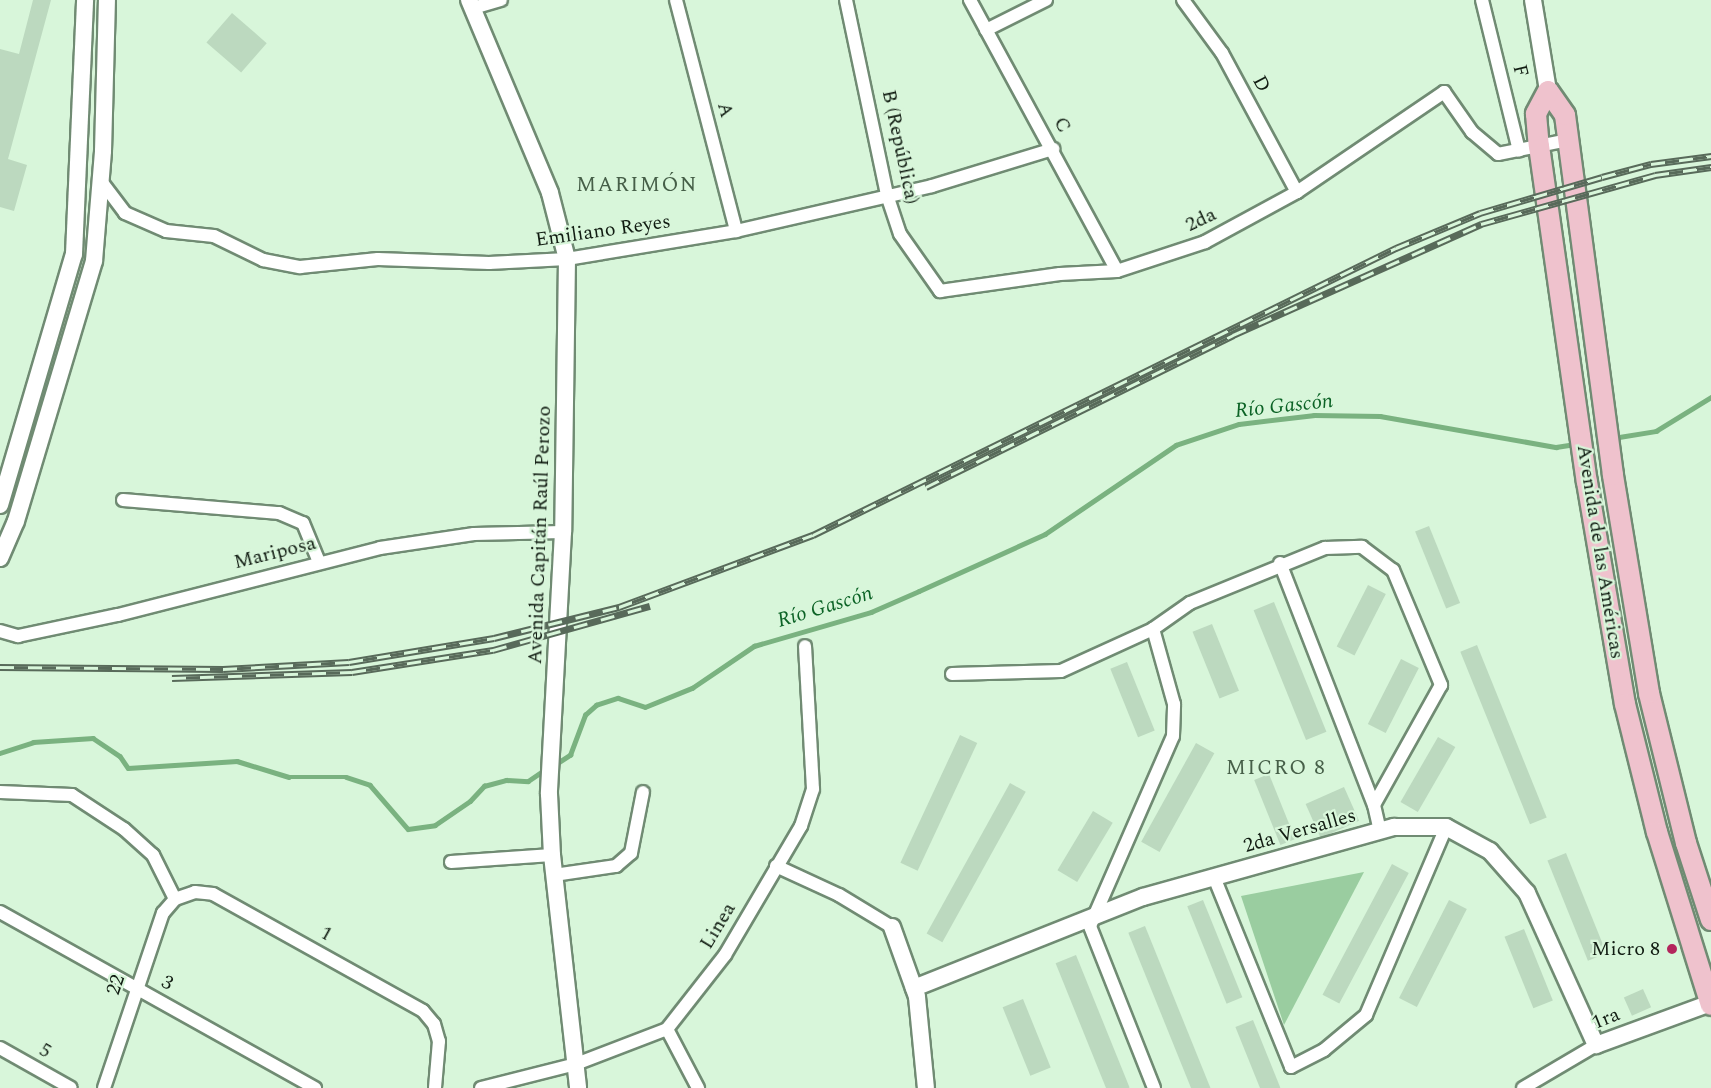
<!DOCTYPE html>
<meta charset="utf-8">
<style>
body{margin:0}
#map{position:relative;width:1711px;height:1088px;overflow:hidden;background:#d8f6da;font-family:Spectral,serif}
div>[style]{position:absolute}
.green>*{inset:0;background:#9acda0}
.stream>*{height:4.5px;margin:-2.25px;padding:0 2.25px;transform-origin:2.25px;border-radius:2.25px;background:#7ab280}
.building>*{inset:0;background:#bcd9bf;transform-origin:0 0}
.roads{filter:drop-shadow(2px 0 #708b73) drop-shadow(-2px 0 #708b73) drop-shadow(0 2px #708b73) drop-shadow(0 -2px #708b73)}
.street>*{height:12px;margin:-6px;padding:0 6px;transform-origin:6px;border-radius:6px;background:#fff}
.secondary>*{height:16px;margin:-8px;padding:0 8px;transform-origin:8px;border-radius:8px;background:#fff}
.primary>*{height:20px;margin:-10px;padding:0 10px;transform-origin:10px;border-radius:10px;background:#efc2cd}
.rail>*{height:7px;margin-top:-3.5px;transform-origin:0;background:repeating-linear-gradient(90deg,#d8f6da 0 14px,#586a5a 0 28px);box-sizing:border-box;border-block:2px solid #586a5a}
.dots>*{width:16px;height:16px;translate:-50% -50%;box-sizing:border-box;border:3px solid #d8f6da;border-radius:50%}
span{translate:-50% -50%;white-space:nowrap;text-align:center;line-height:1.15;-webkit-text-stroke:4.5px #d8f6da;paint-order:stroke}
.street-label{font-size:20px;color:#111c12}
.poi-label{font-size:20px;color:#111c12}
.right{translate:-100% -50%;text-align:right}
.neighbourhood-label{font-size:21px;color:#465f48;letter-spacing:1.5px}
.water-label{font-size:21px;color:#0c6326;font-style:italic}
</style>
<div id="map">
<div class="green">
<div style="clip-path:polygon(1364px 872px,1284px 1025px,1241px 896px)"></div>
</div>
<div class="stream">
<div style="left:1613px;top:438px;width:44px;rotate:-9.2deg"></div>
<div style="left:1656px;top:431px;width:65px;rotate:-31.7deg"></div>
<div style="left:0;top:753px;width:35px;rotate:-18deg"></div>
<div style="left:33px;top:742px;width:60px;rotate:-3.8deg"></div>
<div style="left:93px;top:738px;width:32px;rotate:34deg"></div>
<div style="left:120px;top:756px;width:14px;rotate:56deg"></div>
<div style="left:128px;top:768px;width:109px;rotate:-3.7deg"></div>
<div style="left:237px;top:761px;width:54px;rotate:17.1deg"></div>
<div style="left:289px;top:777px;width:57px"></div>
<div style="left:346px;top:777px;width:25px;rotate:18deg"></div>
<div style="left:370px;top:785px;width:58px;rotate:49.2deg"></div>
<div style="left:408px;top:829px;width:27px;rotate:-8deg"></div>
<div style="left:435px;top:825px;width:42px;rotate:-34.4deg"></div>
<div style="left:470px;top:801px;width:21px;rotate:-47deg"></div>
<div style="left:484px;top:786px;width:23px;rotate:-15deg"></div>
<div style="left:506px;top:780px;width:22px;rotate:3deg"></div>
<div style="left:528px;top:781px;width:22px;rotate:-34deg"></div>
<div style="left:556px;top:764px;width:17px;rotate:-33deg"></div>
<div style="left:570px;top:755px;width:43px;rotate:-69.4deg"></div>
<div style="left:585px;top:715px;width:15px;rotate:-42deg"></div>
<div style="left:596px;top:705px;width:23px;rotate:-18deg"></div>
<div style="left:618px;top:698px;width:28px;rotate:18deg"></div>
<div style="left:645px;top:707px;width:51px;rotate:-22deg"></div>
<div style="left:692px;top:688px;width:75px;rotate:-34.1deg"></div>
<div style="left:754px;top:646px;width:122px;rotate:-16.2deg"></div>
<div style="left:871px;top:612px;width:52px;rotate:-23.6deg"></div>
<div style="left:919px;top:591px;width:138px;rotate:-24.3deg"></div>
<div style="left:1045px;top:534px;width:158px;rotate:-34.2deg"></div>
<div style="left:1176px;top:445px;width:66px;rotate:-18.4deg"></div>
<div style="left:1239px;top:424px;width:76px;rotate:-6.8deg"></div>
<div style="left:1314px;top:415px;width:66px;rotate:0.9deg"></div>
<div style="left:1380px;top:416px;width:179px;rotate:10deg"></div>
<div style="left:1556px;top:447px;width:19px;rotate:-9deg"></div>
</div>
<div class="building">
<div style="clip-path:polygon(33px 0,51px 0,8px 159px,27px 165px,14px 211px,0 207px,0 49px,19px 54px)"></div>
<div style="left:232px;top:13px;width:46px;height:39px;rotate:41deg"></div>
<div style="left:1429px;top:526px;width:83px;height:15px;rotate:68deg"></div>
<div style="left:1368px;top:585px;width:20px;height:69px;rotate:27deg"></div>
<div style="left:1274px;top:602px;width:140px;height:22px;rotate:68deg"></div>
<div style="left:1212px;top:624px;width:72px;height:21px;rotate:68deg"></div>
<div style="left:1477px;top:645px;width:186px;height:18px;rotate:68deg"></div>
<div style="left:1401px;top:659px;width:20px;height:73px;rotate:27deg"></div>
<div style="left:1127px;top:662px;width:74px;height:18px;rotate:68deg"></div>
<div style="left:960px;top:735px;width:19px;height:141px;rotate:25deg"></div>
<div style="left:1438px;top:737px;width:20px;height:75px;rotate:30deg"></div>
<div style="left:1196px;top:743px;width:21px;height:113px;rotate:29deg"></div>
<div style="left:1269px;top:774px;width:70px;height:16px;rotate:68deg"></div>
<div style="left:1010px;top:783px;width:18px;height:172px;rotate:29deg"></div>
<div style="left:1344px;top:787px;width:37px;height:42px;rotate:66deg"></div>
<div style="left:1093px;top:811px;width:23px;height:69px;rotate:31deg"></div>
<div style="left:1566px;top:853px;width:108px;height:20px;rotate:68deg"></div>
<div style="left:1392px;top:864px;width:19px;height:148px;rotate:28deg"></div>
<div style="left:1203px;top:900px;width:105px;height:17px;rotate:68deg"></div>
<div style="left:1449px;top:900px;width:20px;height:110px;rotate:27deg"></div>
<div style="left:1145px;top:926px;width:175px;height:18px;rotate:68deg"></div>
<div style="left:1524px;top:929px;width:77px;height:21px;rotate:68deg"></div>
<div style="left:1076px;top:955px;width:143px;height:22px;rotate:68deg"></div>
<div style="left:1643px;top:989px;width:20px;height:21px;rotate:66deg"></div>
<div style="left:1023px;top:999px;width:74px;height:22px;rotate:68deg"></div>
<div style="left:1253px;top:1020px;width:73px;height:19px;rotate:68deg"></div>
</div>
<div class="roads">
<div class="street">
<div style="left:676px;top:0;width:239px;rotate:75.4deg"></div>
<div style="left:846px;top:0;width:199px;rotate:78.1deg"></div>
<div style="left:887px;top:195px;width:41px;rotate:71.6deg"></div>
<div style="left:900px;top:234px;width:70px;rotate:54.9deg"></div>
<div style="left:940px;top:291px;width:121px;rotate:-8.1deg"></div>
<div style="left:1060px;top:274px;width:57px;rotate:-3deg"></div>
<div style="left:1117px;top:271px;width:93px;rotate:-18.2deg"></div>
<div style="left:1205px;top:242px;width:105px;rotate:-28.5deg"></div>
<div style="left:1297px;top:192px;width:178px;rotate:-34.2deg"></div>
<div style="left:1444px;top:92px;width:49px;rotate:55deg"></div>
<div style="left:1472px;top:132px;width:34px;rotate:40deg"></div>
<div style="left:1498px;top:154px;width:71px;rotate:-11.3deg"></div>
<div style="left:970px;top:0;width:308px;rotate:61.5deg"></div>
<div style="left:1183px;top:0;width:66px;rotate:53.7deg"></div>
<div style="left:1222px;top:53px;width:158px;rotate:61.7deg"></div>
<div style="left:1482px;top:0;width:155px;rotate:76.2deg"></div>
<div style="left:473px;top:8px;width:29px;rotate:-16deg"></div>
<div style="left:986px;top:30px;width:67px;rotate:-26.6deg"></div>
<div style="left:101px;top:181px;width:40px;rotate:53deg"></div>
<div style="left:125px;top:213px;width:45px;rotate:23.7deg"></div>
<div style="left:166px;top:231px;width:48px;rotate:5.9deg"></div>
<div style="left:214px;top:236px;width:55px;rotate:26.1deg"></div>
<div style="left:263px;top:260px;width:38px;rotate:11deg"></div>
<div style="left:300px;top:267px;width:78px;rotate:-5.9deg"></div>
<div style="left:378px;top:259px;width:111px;rotate:2.1deg"></div>
<div style="left:489px;top:263px;width:78px;rotate:-2.9deg"></div>
<div style="left:567px;top:259px;width:171px;rotate:-9.4deg"></div>
<div style="left:736px;top:231px;width:201px;rotate:-12.9deg"></div>
<div style="left:932px;top:186px;width:127px;rotate:-17deg"></div>
<div style="left:123px;top:500px;width:157px;rotate:4.8deg"></div>
<div style="left:279px;top:513px;width:26px;rotate:23deg"></div>
<div style="left:303px;top:523px;width:42px;rotate:67.7deg"></div>
<div style="left:1280px;top:563px;width:260px;rotate:68.8deg"></div>
<div style="left:1374px;top:805px;width:27px;rotate:77deg"></div>
<div style="left:0;top:631px;width:19px;rotate:16deg"></div>
<div style="left:18px;top:636px;width:102px;rotate:-11.9deg"></div>
<div style="left:118px;top:615px;width:270px;rotate:-14.3deg"></div>
<div style="left:380px;top:548px;width:95px;rotate:-8.5deg"></div>
<div style="left:474px;top:534px;width:89px;rotate:-1.3deg"></div>
<div style="left:952px;top:674px;width:109px;rotate:-1.6deg"></div>
<div style="left:1061px;top:671px;width:101px;rotate:-24.5deg"></div>
<div style="left:0;top:792px;width:72px;rotate:2.4deg"></div>
<div style="left:72px;top:795px;width:62px;rotate:33.2deg"></div>
<div style="left:124px;top:829px;width:39px;rotate:42deg"></div>
<div style="left:153px;top:855px;width:49px;rotate:63.4deg"></div>
<div style="left:451px;top:862px;width:101px;rotate:-4deg"></div>
<div style="left:776px;top:866px;width:69px;rotate:24.7deg"></div>
<div style="left:839px;top:895px;width:62px;rotate:31.1deg"></div>
<div style="left:554px;top:875px;width:63px;rotate:-8.3deg"></div>
<div style="left:616px;top:866px;width:20px;rotate:-41deg"></div>
<div style="left:631px;top:853px;width:62px;rotate:-78.9deg"></div>
<div style="left:1214px;top:877px;width:205px;rotate:67.9deg"></div>
<div style="left:1291px;top:1067px;width:37px;rotate:-27deg"></div>
<div style="left:1324px;top:1050px;width:55px;rotate:-39.8deg"></div>
<div style="left:1366px;top:1015px;width:204px;rotate:-66.9deg"></div>
<div style="left:0;top:912px;width:361px;rotate:29.2deg"></div>
<div style="left:667px;top:1029px;width:67px;rotate:62.3deg"></div>
<div style="left:0;top:1048px;width:81px;rotate:29.4deg"></div>
<div style="left:104px;top:1088px;width:185px;rotate:-71.4deg"></div>
<div style="left:163px;top:913px;width:18px;rotate:-49deg"></div>
<div style="left:175px;top:899px;width:21px;rotate:-19deg"></div>
<div style="left:195px;top:892px;width:18px;rotate:6deg"></div>
<div style="left:213px;top:894px;width:240px;rotate:29.1deg"></div>
<div style="left:423px;top:1011px;width:17px;rotate:50deg"></div>
<div style="left:434px;top:1024px;width:18px;rotate:74deg"></div>
<div style="left:439px;top:1041px;width:47px;rotate:94.9deg"></div>
<div style="left:481px;top:1088px;width:98px;rotate:-14.2deg"></div>
<div style="left:576px;top:1064px;width:97px;rotate:-21deg"></div>
<div style="left:667px;top:1029px;width:94px;rotate:-51.9deg"></div>
<div style="left:725px;top:955px;width:150px;rotate:-59.5deg"></div>
<div style="left:801px;top:826px;width:39px;rotate:-72deg"></div>
<div style="left:813px;top:789px;width:143px;rotate:-93.2deg"></div>
<div style="left:1154px;top:1088px;width:174px;rotate:-111.6deg"></div>
<div style="left:1090px;top:926px;width:207px;rotate:-66.4deg"></div>
<div style="left:1173px;top:736px;width:32px;rotate:-88deg"></div>
<div style="left:1174px;top:704px;width:78px;rotate:-105.6deg"></div>
<div style="left:1153px;top:629px;width:45px;rotate:-35.1deg"></div>
<div style="left:1190px;top:603px;width:146px;rotate:-22.2deg"></div>
<div style="left:1325px;top:548px;width:37px;rotate:-2deg"></div>
<div style="left:1362px;top:547px;width:39px;rotate:37deg"></div>
<div style="left:1393px;top:570px;width:125px;rotate:67.3deg"></div>
<div style="left:1441px;top:685px;width:137px;rotate:119.2deg"></div>
<div style="left:1523px;top:1088px;width:85px;rotate:-30.5deg"></div>
</div>
<div class="secondary">
<div style="left:469px;top:0;width:209px;rotate:67.2deg"></div>
<div style="left:550px;top:193px;width:68px;rotate:75.6deg"></div>
<div style="left:567px;top:259px;width:273px;rotate:90.8deg"></div>
<div style="left:563px;top:532px;width:262px;rotate:93.1deg"></div>
<div style="left:549px;top:794px;width:61px;rotate:87.2deg"></div>
<div style="left:552px;top:855px;width:234px;rotate:83.6deg"></div>
<div style="left:1533px;top:0;width:92px;rotate:80.6deg"></div>
<div style="left:0;top:505px;width:262px;rotate:-73.6deg"></div>
<div style="left:74px;top:254px;width:254px;rotate:-87.5deg"></div>
<div style="left:0;top:558px;width:40px;rotate:-66.6deg"></div>
<div style="left:16px;top:521px;width:271px;rotate:-73.3deg"></div>
<div style="left:94px;top:261px;width:110px;rotate:-85.3deg"></div>
<div style="left:103px;top:151px;width:151px;rotate:-88.5deg"></div>
<div style="left:892px;top:927px;width:74px;rotate:70.3deg"></div>
<div style="left:917px;top:997px;width:91px;rotate:84.4deg"></div>
<div style="left:914px;top:988px;width:246px;rotate:-21.7deg"></div>
<div style="left:1143px;top:897px;width:261px;rotate:-15.6deg"></div>
<div style="left:1394px;top:827px;width:52px"></div>
<div style="left:1446px;top:827px;width:50px;rotate:28.6deg"></div>
<div style="left:1490px;top:851px;width:56px;rotate:48.6deg"></div>
<div style="left:1527px;top:893px;width:167px;rotate:65.6deg"></div>
<div style="left:1596px;top:1045px;width:122px;rotate:-20.1deg"></div>
</div>
<div class="primary">
<div style="left:1711px;top:920px;width:81px;rotate:-108deg"></div>
<div style="left:1686px;top:843px;width:154px;rotate:-103.9deg"></div>
<div style="left:1649px;top:693px;width:221px;rotate:-99.4deg"></div>
<div style="left:1613px;top:475px;width:363px;rotate:-97.6deg"></div>
<div style="left:1565px;top:115px;width:29px;rotate:-125deg"></div>
<div style="left:1548px;top:91px;width:26px;rotate:118deg"></div>
<div style="left:1536px;top:114px;width:32px;rotate:85deg"></div>
<div style="left:1539px;top:146px;width:339px;rotate:81.9deg"></div>
<div style="left:1587px;top:482px;width:225px;rotate:80.3deg"></div>
<div style="left:1625px;top:704px;width:132px;rotate:76deg"></div>
<div style="left:1657px;top:832px;width:181px;rotate:72.7deg"></div>
</div>
</div>
<div class="rail">
<div style="left:926px;top:487px;width:343px;rotate:-26.3deg"></div>
<div style="left:1233px;top:335px;width:272px;rotate:-24.1deg"></div>
<div style="left:1481px;top:224px;width:181px;rotate:-15.7deg"></div>
<div style="left:1655px;top:175px;width:57px;rotate:-8.1deg"></div>
<div style="left:0;top:667px;width:223px;rotate:0.5deg"></div>
<div style="left:223px;top:669px;width:126px;rotate:-3.2deg"></div>
<div style="left:349px;top:662px;width:147px;rotate:-9.4deg"></div>
<div style="left:494px;top:638px;width:129px;rotate:-13.9deg"></div>
<div style="left:619px;top:607px;width:207px;rotate:-20.4deg"></div>
<div style="left:813px;top:535px;width:650px;rotate:-26.21deg"></div>
<div style="left:1396px;top:248px;width:91px;rotate:-22.6deg"></div>
<div style="left:1480px;top:213px;width:127px;rotate:-16.4deg"></div>
<div style="left:1602px;top:177px;width:51px;rotate:-14.9deg"></div>
<div style="left:1651px;top:164px;width:61px;rotate:-7.6deg"></div>
<div style="left:172px;top:678px;width:180px;rotate:-1.9deg"></div>
<div style="left:352px;top:672px;width:143px;rotate:-8.9deg"></div>
<div style="left:493px;top:650px;width:163px;rotate:-15.7deg"></div>
</div>
<div class="dots">
<div style="left:1672px;top:949px;background:#b3255c"></div>
</div>
<div class="street-label">
<span style="left:1520px;top:71px;rotate:76deg">F</span>
<span style="left:1261px;top:84px;rotate:62deg">D</span>
<span style="left:725px;top:110px;rotate:75deg">A</span>
<span style="left:1062px;top:125px;rotate:61deg">C</span>
<span style="left:900px;top:147px;rotate:78deg">B (República)</span>
<span style="left:1201px;top:220px;rotate:-25deg">2da</span>
<span style="left:603px;top:231px;rotate:-8deg">Emiliano Reyes</span>
<span style="left:540px;top:535px;rotate:-88deg">Avenida Capitán Raúl Perozo</span>
<span style="left:1600px;top:552px;rotate:81deg">Avenida de las Américas</span>
<span style="left:275px;top:553px;rotate:-14deg">Mariposa</span>
<span style="left:1300px;top:831px;rotate:-16deg">2da Versalles</span>
<span style="left:718px;top:926px;rotate:-59deg">Linea</span>
<span style="left:326px;top:934px;rotate:29deg">1</span>
<span style="left:167px;top:983px;rotate:29deg">3</span>
<span style="left:116px;top:985px;rotate:-71deg">22</span>
<span style="left:1606px;top:1019px;rotate:-22deg">1ra</span>
<span style="left:45px;top:1051px;rotate:30deg">5</span>
</div>
<div class="poi-label">
<span class="right" style="left:1660px;top:949px">Micro 8</span>
</div>
<div class="neighbourhood-label">
<span style="left:637px;top:185px">MARIMÓN</span>
<span style="left:1276px;top:768px">MICRO 8</span>
</div>
<div class="water-label">
<span style="left:1284px;top:406px;rotate:-6deg">Río Gascón</span>
<span style="left:825px;top:607px;rotate:-17deg">Río Gascón</span>
</div>
</div>
